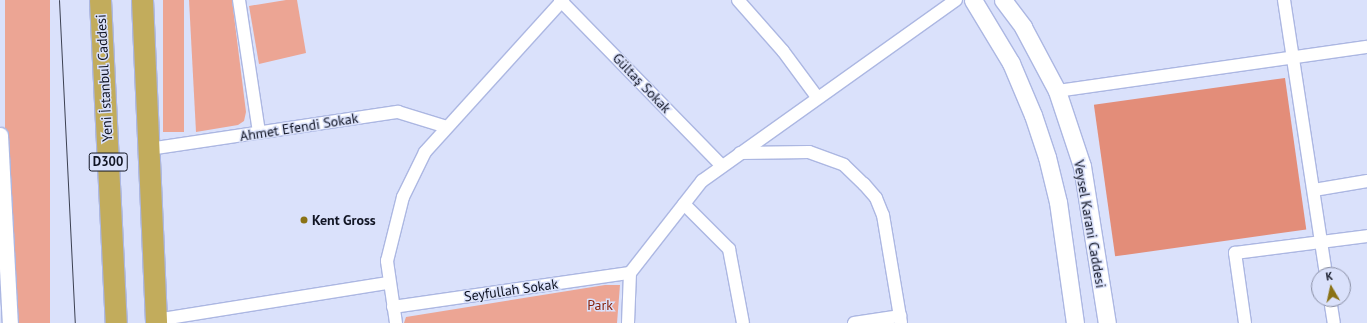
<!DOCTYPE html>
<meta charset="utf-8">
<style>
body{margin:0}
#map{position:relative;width:1367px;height:323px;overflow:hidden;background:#dae1fb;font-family:"PT Sans",sans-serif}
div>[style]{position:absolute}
.green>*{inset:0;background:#eca594;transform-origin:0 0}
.forest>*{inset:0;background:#e38d79;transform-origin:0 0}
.roads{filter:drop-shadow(1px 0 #acb7e2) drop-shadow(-1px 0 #acb7e2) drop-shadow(0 1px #acb7e2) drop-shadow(0 -1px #acb7e2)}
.minor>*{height:12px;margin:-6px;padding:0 6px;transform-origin:6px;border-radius:6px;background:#fff}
.tertiary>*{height:15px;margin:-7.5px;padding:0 7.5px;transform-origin:7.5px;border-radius:7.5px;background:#fff}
.secondary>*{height:17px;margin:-8.5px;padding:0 8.5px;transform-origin:8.5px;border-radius:8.5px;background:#fff}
.trunk>*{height:21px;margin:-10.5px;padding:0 10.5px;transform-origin:10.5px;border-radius:10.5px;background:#c2ac5c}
.tram>*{height:1px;margin:-0.5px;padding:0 0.5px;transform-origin:0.5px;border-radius:0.5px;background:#3c4152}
.dots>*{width:11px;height:11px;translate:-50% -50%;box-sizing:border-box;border:2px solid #dae1fb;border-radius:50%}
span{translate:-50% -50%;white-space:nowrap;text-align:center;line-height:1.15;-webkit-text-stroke:3px #dae1fb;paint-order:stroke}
.shield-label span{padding:1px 3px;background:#dae1fb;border:1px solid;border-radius:3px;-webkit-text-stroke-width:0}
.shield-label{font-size:13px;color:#111524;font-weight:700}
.street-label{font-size:14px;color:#111524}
.poi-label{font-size:14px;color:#111524;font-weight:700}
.left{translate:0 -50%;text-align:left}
.park-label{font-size:14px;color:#87230c}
.north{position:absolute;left:1311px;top:267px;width:40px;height:40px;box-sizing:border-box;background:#dae1fb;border:1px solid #8a8fa5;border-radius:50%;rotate:351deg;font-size:11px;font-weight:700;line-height:16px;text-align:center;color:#111524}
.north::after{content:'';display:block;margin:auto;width:14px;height:18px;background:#8a7215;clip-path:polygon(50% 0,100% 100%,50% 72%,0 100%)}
</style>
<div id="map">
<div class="green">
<div style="left:5px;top:0;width:45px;height:324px"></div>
<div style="left:163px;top:0;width:21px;height:132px"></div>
<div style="clip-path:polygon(189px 0,232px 0,246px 112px,244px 121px,238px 125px,196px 132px)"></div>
<div style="clip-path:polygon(286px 0,297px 0,306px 53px,259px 64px,249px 6px)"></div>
<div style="clip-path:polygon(605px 285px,620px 285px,617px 323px,404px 323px,406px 317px)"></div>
</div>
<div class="forest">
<div style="left:1285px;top:78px;width:153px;height:193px;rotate:82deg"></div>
</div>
<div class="roads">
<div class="minor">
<div style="left:239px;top:0;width:134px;rotate:81.4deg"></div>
<div style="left:560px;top:0;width:232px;rotate:45.7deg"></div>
<div style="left:738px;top:0;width:68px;rotate:48.6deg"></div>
<div style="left:783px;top:51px;width:57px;rotate:53.5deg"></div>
<div style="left:1284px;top:0;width:278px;rotate:81.3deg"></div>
<div style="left:1057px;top:91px;width:313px;rotate:-8.1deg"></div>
<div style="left:149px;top:149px;width:252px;rotate:-8.5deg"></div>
<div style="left:398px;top:112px;width:51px;rotate:17deg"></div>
<div style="left:740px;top:153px;width:69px;rotate:-0.8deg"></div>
<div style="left:809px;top:152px;width:37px;rotate:20deg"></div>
<div style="left:844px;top:165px;width:28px;rotate:44deg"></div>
<div style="left:864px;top:184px;width:18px;rotate:49deg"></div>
<div style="left:876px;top:198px;width:18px;rotate:68deg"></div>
<div style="left:883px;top:215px;width:109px;rotate:80.5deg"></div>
<div style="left:1314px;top:190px;width:54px;rotate:-9.6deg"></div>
<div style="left:684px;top:204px;width:64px;rotate:45deg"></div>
<div style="left:729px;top:249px;width:75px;rotate:79.3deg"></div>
<div style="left:1330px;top:299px;width:24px;rotate:81deg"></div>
<div style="left:393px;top:307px;width:239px;rotate:-8.2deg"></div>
<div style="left:156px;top:320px;width:235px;rotate:-9.1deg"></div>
<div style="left:396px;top:323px;width:63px;rotate:-98.3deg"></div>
<div style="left:387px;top:261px;width:66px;rotate:-76deg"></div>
<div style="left:403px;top:197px;width:50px;rotate:-63.9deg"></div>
<div style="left:425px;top:152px;width:205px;rotate:-47.8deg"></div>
<div style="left:628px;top:323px;width:50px;rotate:-87.7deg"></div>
<div style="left:630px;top:273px;width:117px;rotate:-52deg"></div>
<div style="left:702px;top:181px;width:312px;rotate:-35.5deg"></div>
<div style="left:854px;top:323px;width:47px;rotate:-8.7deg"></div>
<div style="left:1245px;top:323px;width:71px;rotate:-98.1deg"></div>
<div style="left:1235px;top:253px;width:133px;rotate:-7.3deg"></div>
</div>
<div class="tertiary">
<div style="left:0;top:135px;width:188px;rotate:87deg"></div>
</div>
<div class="secondary">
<div style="left:973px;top:0;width:74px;rotate:58.9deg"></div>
<div style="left:1011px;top:63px;width:56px;rotate:67.1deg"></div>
<div style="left:1033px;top:115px;width:44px;rotate:71.6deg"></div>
<div style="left:1047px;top:157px;width:46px;rotate:76.3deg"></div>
<div style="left:1058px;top:202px;width:122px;rotate:82deg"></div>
<div style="left:1003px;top:0;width:34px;rotate:53deg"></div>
<div style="left:1023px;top:27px;width:72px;rotate:62deg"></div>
<div style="left:1057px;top:91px;width:79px;rotate:71.6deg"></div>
<div style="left:1082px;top:166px;width:159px;rotate:81deg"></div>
</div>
<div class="trunk">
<div style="left:100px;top:0;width:323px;rotate:87.2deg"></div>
<div style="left:142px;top:0;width:323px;rotate:87.5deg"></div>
</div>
</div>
<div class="tram">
<div style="left:59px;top:0;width:323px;rotate:87.2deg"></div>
</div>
<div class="dots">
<div style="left:304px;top:220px;background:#8a7215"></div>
</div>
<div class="shield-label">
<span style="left:108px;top:162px">D300</span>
</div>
<div class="street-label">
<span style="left:104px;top:78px;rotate:-93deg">Yeni İstanbul Caddesi</span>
<span style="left:642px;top:83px;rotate:46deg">Gültaş Sokak</span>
<span style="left:299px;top:127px;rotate:-9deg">Ahmet Efendi Sokak</span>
<span style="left:1090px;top:224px;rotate:80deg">Veysel Karani Caddesi</span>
<span style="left:511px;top:290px;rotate:-8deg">Seyfullah Sokak</span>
</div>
<div class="poi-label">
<span class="left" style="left:312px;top:220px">Kent Gross</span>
</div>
<div class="park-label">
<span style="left:600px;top:305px">Park</span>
</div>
<div class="north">K</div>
</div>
